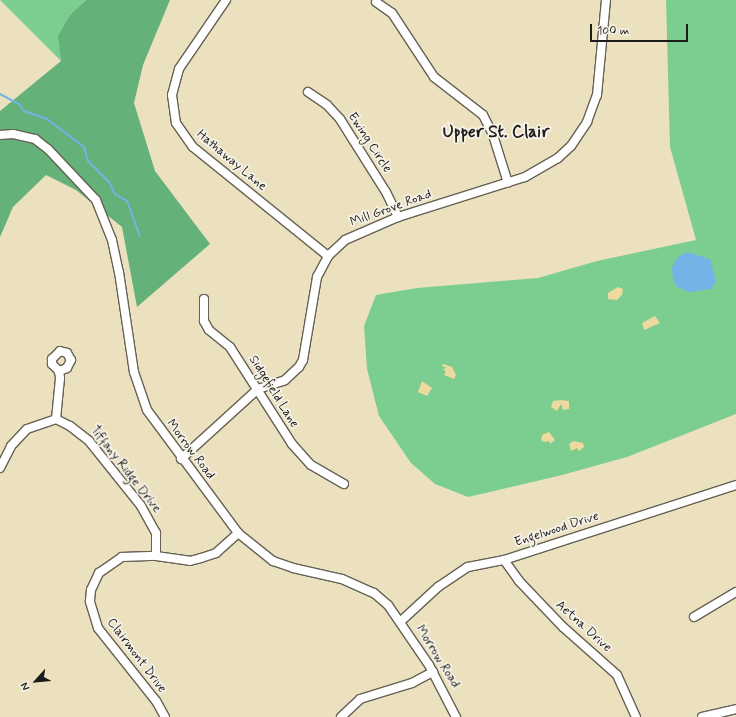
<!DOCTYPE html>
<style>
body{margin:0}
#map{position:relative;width:736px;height:717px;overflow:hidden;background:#ece1bf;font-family:Mynerve,sans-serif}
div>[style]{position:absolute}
.green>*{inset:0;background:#7bce90}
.forest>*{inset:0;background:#64b17a}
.sand>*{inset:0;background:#eeda9e}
.water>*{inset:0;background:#74b3e7}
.stream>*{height:2px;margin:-1px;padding:0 1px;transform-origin:1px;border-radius:1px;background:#74b3e7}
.roads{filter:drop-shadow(1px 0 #656155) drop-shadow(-1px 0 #656155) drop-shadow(0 1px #656155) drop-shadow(0 -1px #656155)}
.minor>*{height:8px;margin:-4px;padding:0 4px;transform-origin:4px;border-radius:4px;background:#fff}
span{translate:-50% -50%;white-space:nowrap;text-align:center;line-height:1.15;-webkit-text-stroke:3.5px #f7f3e8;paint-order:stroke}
.street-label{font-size:13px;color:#1c1c1c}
.district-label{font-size:17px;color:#1c1c1c;font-weight:700}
.north{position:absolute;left:16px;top:661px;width:40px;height:40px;-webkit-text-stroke:3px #f7f3e8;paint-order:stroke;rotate:243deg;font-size:11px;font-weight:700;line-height:16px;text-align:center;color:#1c1c1c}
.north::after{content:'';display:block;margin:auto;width:14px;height:18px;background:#1c1c1c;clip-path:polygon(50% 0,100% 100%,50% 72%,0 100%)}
.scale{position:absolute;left:590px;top:24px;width:98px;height:18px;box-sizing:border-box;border:2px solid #1c1c1c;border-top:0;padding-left:5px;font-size:12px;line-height:14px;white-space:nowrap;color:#1c1c1c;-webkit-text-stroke:3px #f7f3e8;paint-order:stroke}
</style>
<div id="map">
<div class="green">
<div style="clip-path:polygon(0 0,86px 0,70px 15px,59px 36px,61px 61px)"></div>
<div style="clip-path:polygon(666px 0,736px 0,736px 414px,627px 457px,562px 475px,468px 497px,435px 484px,411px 463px,379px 416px,367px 369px,364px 326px,376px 295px,417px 288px,538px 278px,597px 261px,696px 240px,670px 147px)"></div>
</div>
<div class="forest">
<div style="clip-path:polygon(86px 0,170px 0,143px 65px,134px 103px,155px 171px,210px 244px,137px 307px,122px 227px,76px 190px,46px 175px,13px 207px,0 237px,0 111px,61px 61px,58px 36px,70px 15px)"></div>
</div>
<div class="sand">
<div style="clip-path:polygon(618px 287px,623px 289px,622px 295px,617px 300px,608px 299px,608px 293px)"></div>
<div style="clip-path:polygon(655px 316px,660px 323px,644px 330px,642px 323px)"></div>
<div style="clip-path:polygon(443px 364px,452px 367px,456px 375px,454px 379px,444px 375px,446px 372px,443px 369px,447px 368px,442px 366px)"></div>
<div style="clip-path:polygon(422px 381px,432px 388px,427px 396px,418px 392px)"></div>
<div style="clip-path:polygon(561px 400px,569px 401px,569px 409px,563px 410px,561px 404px,557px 411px,551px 407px,553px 401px)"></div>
<div style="clip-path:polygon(549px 432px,555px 440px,550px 444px,549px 441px,544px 442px,541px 440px,542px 435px)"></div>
<div style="clip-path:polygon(573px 441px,583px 443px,584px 447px,579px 451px,577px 448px,571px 451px,569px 444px)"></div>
</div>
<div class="water">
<div style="clip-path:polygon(687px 252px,710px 259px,716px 281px,711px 289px,690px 292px,677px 287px,673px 281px,672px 267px,678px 257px)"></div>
</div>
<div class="stream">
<div style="left:0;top:94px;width:21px;rotate:28deg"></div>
<div style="left:19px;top:104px;width:9px;rotate:54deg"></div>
<div style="left:24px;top:111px;width:24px;rotate:19deg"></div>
<div style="left:47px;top:119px;width:46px;rotate:37.1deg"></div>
<div style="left:84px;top:147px;width:15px;rotate:74deg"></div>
<div style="left:88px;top:161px;width:30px;rotate:45deg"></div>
<div style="left:109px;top:182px;width:13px;rotate:63deg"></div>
<div style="left:115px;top:194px;width:14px;rotate:30deg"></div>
<div style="left:127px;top:201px;width:37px;rotate:70deg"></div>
</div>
<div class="roads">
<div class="minor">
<div style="left:226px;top:0;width:83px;rotate:124.3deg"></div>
<div style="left:179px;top:69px;width:27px;rotate:105deg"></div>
<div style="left:172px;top:95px;width:28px;rotate:82deg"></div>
<div style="left:176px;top:123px;width:29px;rotate:55deg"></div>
<div style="left:193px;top:147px;width:174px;rotate:38.9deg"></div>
<div style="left:376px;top:2px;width:19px;rotate:35deg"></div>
<div style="left:392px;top:13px;width:77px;rotate:56.7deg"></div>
<div style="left:434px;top:77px;width:62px;rotate:37.8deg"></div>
<div style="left:483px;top:115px;width:22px;rotate:63deg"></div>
<div style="left:493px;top:135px;width:50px;rotate:72.6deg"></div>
<div style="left:308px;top:92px;width:23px;rotate:34deg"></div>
<div style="left:327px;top:105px;width:19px;rotate:47deg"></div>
<div style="left:340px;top:119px;width:86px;rotate:57.8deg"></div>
<div style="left:386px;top:192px;width:28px;rotate:64deg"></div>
<div style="left:0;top:135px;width:13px;rotate:-4deg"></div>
<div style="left:13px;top:134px;width:23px;rotate:13deg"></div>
<div style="left:35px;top:139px;width:16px;rotate:38deg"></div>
<div style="left:48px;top:149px;width:70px;rotate:46.7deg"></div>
<div style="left:96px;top:200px;width:43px;rotate:68.2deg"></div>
<div style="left:112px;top:240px;width:33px;rotate:78deg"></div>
<div style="left:119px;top:272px;width:101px;rotate:81.5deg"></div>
<div style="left:134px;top:372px;width:40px;rotate:71.1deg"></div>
<div style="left:147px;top:410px;width:153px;rotate:53.5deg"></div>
<div style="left:238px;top:533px;width:45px;rotate:38.7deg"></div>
<div style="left:273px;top:561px;width:21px;rotate:19deg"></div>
<div style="left:293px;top:568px;width:50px;rotate:12.7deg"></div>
<div style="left:342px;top:579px;width:35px;rotate:24deg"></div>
<div style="left:374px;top:593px;width:18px;rotate:41deg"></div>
<div style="left:388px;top:605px;width:73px;rotate:55.7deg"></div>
<div style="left:429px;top:665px;width:59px;rotate:62.6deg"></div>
<div style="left:204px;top:299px;width:22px;rotate:90deg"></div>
<div style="left:204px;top:321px;width:10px;rotate:61deg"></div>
<div style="left:209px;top:330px;width:27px;rotate:39deg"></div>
<div style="left:230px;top:347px;width:115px;rotate:57.4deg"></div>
<div style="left:292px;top:444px;width:28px;rotate:48deg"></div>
<div style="left:311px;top:465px;width:38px;rotate:30deg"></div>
<div style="left:56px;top:419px;width:41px;rotate:-84.4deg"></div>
<div style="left:60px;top:378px;width:7px;rotate:-98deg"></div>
<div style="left:59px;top:371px;width:10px;rotate:-135deg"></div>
<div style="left:52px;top:364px;width:5px;rotate:-90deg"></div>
<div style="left:52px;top:359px;width:11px;rotate:-45deg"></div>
<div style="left:60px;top:351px;width:7px;rotate:16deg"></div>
<div style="left:67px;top:353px;width:8px;rotate:60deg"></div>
<div style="left:71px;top:360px;width:9px;rotate:117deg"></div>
<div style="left:67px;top:368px;width:9px;rotate:159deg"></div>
<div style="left:181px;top:459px;width:104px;rotate:-42.3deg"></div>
<div style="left:258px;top:389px;width:28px;rotate:-18deg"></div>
<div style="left:285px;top:380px;width:19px;rotate:-43deg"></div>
<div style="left:299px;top:367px;width:8px;rotate:-60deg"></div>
<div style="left:303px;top:360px;width:84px;rotate:-80.4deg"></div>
<div style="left:317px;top:277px;width:24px;rotate:-62deg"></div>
<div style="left:328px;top:256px;width:23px;rotate:-43deg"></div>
<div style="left:345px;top:240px;width:58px;rotate:-23.5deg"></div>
<div style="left:398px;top:217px;width:133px;rotate:-17.5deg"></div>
<div style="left:525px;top:177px;width:38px;rotate:-30deg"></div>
<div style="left:558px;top:158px;width:18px;rotate:-43deg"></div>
<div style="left:571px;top:146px;width:29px;rotate:-56deg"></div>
<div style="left:587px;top:122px;width:29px;rotate:-70deg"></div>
<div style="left:597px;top:95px;width:95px;rotate:-84.6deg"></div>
<div style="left:0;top:468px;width:25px;rotate:-63deg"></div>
<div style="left:11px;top:446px;width:23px;rotate:-47deg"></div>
<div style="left:27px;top:429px;width:31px;rotate:-19deg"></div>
<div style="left:56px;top:419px;width:16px;rotate:27deg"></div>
<div style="left:70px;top:426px;width:24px;rotate:38deg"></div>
<div style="left:89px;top:441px;width:83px;rotate:51.3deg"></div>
<div style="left:141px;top:506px;width:31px;rotate:61deg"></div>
<div style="left:156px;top:533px;width:23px;rotate:90deg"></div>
<div style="left:504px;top:560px;width:26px;rotate:54deg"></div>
<div style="left:519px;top:581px;width:64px;rotate:46.3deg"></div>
<div style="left:563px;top:627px;width:72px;rotate:41.6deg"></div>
<div style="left:617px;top:675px;width:46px;rotate:65.7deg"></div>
<div style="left:694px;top:617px;width:49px;rotate:-30.8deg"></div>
<div style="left:400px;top:622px;width:52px;rotate:-42.6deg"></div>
<div style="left:438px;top:587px;width:36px;rotate:-34deg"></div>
<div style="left:468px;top:567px;width:37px;rotate:-11deg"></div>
<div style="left:504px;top:560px;width:244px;rotate:-17.9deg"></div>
<div style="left:165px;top:717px;width:18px;rotate:-119deg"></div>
<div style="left:156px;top:701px;width:93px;rotate:-128.5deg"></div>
<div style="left:98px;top:628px;width:28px;rotate:-107deg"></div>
<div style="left:90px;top:601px;width:11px;rotate:-85deg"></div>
<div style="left:91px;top:590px;width:19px;rotate:-65deg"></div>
<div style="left:99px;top:573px;width:28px;rotate:-35deg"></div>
<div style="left:122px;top:557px;width:34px;rotate:-2deg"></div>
<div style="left:156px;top:556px;width:34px;rotate:8deg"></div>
<div style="left:190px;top:561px;width:11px;rotate:-15deg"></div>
<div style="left:201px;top:558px;width:16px;rotate:-18deg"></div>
<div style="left:216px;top:553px;width:30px;rotate:-42deg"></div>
<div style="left:341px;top:717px;width:26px;rotate:-43deg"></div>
<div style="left:360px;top:699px;width:54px;rotate:-17.1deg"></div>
<div style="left:412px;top:683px;width:24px;rotate:-28deg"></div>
<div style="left:702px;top:717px;width:35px;rotate:-13deg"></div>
</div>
</div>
<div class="street-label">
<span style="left:369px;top:143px;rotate:57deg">Ewing Circle</span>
<span style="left:231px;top:161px;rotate:40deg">Hathaway Lane</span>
<span style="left:391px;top:209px;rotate:-20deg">Mill Grove Road</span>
<span style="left:273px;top:392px;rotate:58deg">Sidgefield Lane</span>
<span style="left:190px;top:450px;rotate:53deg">Morrow Road</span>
<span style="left:125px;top:470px;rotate:52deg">Tiffany Ridge Drive</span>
<span style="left:557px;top:530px;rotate:-18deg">Engelwood Drive</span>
<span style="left:583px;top:627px;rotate:42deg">Aetna Drive</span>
<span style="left:136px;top:656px;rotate:53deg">Clairmont Drive</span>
<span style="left:437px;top:657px;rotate:58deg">Morrow Road</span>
</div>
<div class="district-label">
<span style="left:496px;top:133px">Upper St. Clair</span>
</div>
<div class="north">N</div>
<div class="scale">100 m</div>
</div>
